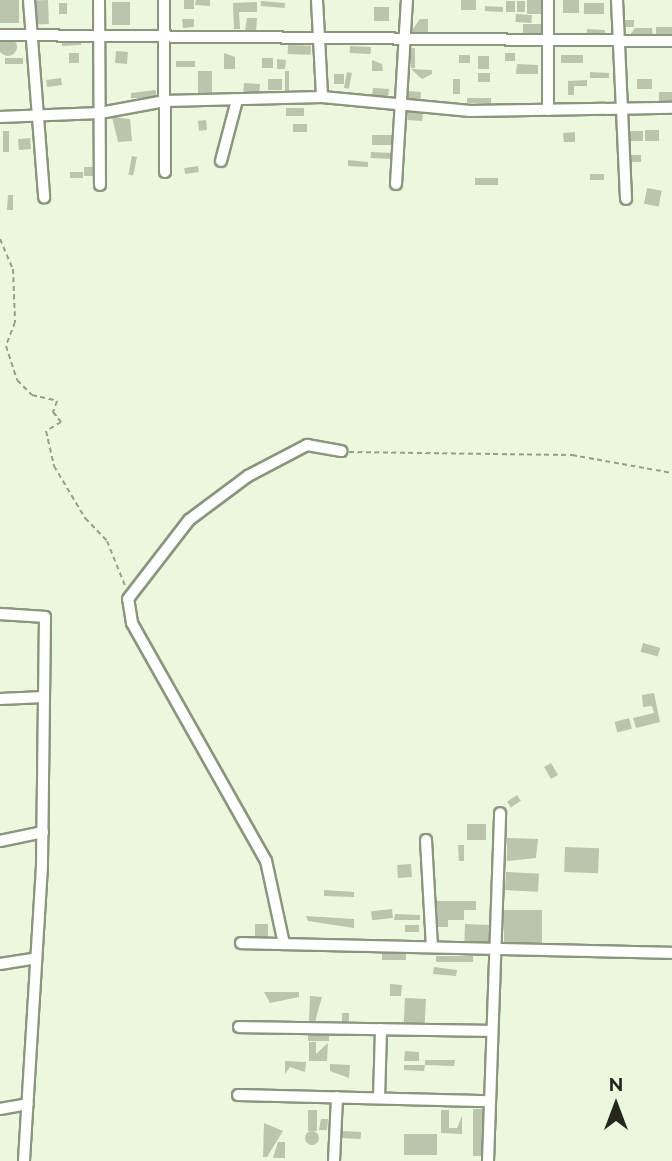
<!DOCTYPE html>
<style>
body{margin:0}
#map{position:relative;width:672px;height:1161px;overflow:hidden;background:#edf7de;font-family:Raleway,sans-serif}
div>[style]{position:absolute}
.building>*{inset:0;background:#bbc4ac;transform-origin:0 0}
.round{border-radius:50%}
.path>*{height:2px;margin-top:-1px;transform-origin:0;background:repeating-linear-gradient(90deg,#969d8b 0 5px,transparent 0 8.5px)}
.roads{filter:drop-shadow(2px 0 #8c957e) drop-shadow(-2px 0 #8c957e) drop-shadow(0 2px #8c957e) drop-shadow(0 -2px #8c957e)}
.minor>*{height:10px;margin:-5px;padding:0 5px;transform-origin:5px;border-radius:5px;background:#fff}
span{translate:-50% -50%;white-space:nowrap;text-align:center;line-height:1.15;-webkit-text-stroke:5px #edf7de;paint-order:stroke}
.north{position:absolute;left:581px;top:1070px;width:70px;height:70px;-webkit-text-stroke:5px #edf7de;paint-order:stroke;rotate:0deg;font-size:19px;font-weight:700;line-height:28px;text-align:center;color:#24271e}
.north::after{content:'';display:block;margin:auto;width:24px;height:32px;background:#24271e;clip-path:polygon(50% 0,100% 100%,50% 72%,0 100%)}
</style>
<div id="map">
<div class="building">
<div style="left:0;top:0;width:19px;height:23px"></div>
<div style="left:48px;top:0;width:24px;height:13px;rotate:88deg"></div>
<div style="left:184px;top:0;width:10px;height:9px"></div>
<div style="clip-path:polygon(196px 0,210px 0,210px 6px,195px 5px)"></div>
<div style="left:461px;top:0;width:15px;height:10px"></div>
<div style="left:527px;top:0;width:14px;height:14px"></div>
<div style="left:563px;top:0;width:16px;height:13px"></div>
<div style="left:261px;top:1px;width:24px;height:5px;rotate:5deg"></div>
<div style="left:515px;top:1px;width:11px;height:9px;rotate:90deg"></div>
<div style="left:517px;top:1px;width:8px;height:11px"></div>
<div style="left:112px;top:2px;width:18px;height:23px"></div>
<div style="clip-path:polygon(257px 2px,257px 12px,239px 12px,240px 29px,234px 29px,233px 3px)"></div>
<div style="left:59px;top:3px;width:8px;height:11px"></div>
<div style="left:584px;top:3px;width:20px;height:11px"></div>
<div style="left:485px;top:6px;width:18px;height:5px;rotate:3deg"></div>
<div style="left:389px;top:7px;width:14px;height:15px;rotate:90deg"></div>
<div style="left:516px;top:14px;width:16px;height:8px;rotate:4deg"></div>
<div style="clip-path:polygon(247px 18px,257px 18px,256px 32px,245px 31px)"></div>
<div style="clip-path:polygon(182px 19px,194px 19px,194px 27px,183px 28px)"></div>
<div style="clip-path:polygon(420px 19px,428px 19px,428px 34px,410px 33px)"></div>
<div style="left:624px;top:20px;width:10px;height:7px"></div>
<div style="left:523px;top:24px;width:18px;height:13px"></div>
<div style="left:656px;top:27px;width:16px;height:11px"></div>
<div style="clip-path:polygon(635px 28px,652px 28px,653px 38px,627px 39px)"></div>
<div style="left:587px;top:29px;width:18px;height:9px;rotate:3deg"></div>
<div class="round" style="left:-1px;top:38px;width:18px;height:18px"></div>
<div style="clip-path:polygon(62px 41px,81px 41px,81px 45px,62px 46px)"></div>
<div style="left:288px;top:45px;width:23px;height:9px;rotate:2deg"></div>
<div style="left:350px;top:46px;width:21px;height:7px;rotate:3deg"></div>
<div style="left:411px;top:48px;width:4px;height:20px"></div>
<div style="left:116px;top:51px;width:12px;height:12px;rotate:5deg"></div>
<div style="left:69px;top:53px;width:10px;height:10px"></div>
<div style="clip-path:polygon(224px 53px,235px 57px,235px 69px,224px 69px)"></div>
<div style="left:505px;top:53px;width:10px;height:8px"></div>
<div style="left:459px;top:55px;width:11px;height:8px"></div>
<div style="left:583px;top:55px;width:8px;height:22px;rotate:90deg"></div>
<div style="left:478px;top:56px;width:11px;height:13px"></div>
<div style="left:5px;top:58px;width:18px;height:6px"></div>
<div style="left:273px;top:58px;width:10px;height:11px;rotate:90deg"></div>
<div style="clip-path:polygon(277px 59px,286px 60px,285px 69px,277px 69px)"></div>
<div style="clip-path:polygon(372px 60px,382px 64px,383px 71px,372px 71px)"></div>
<div style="left:176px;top:61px;width:19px;height:6px"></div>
<div style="clip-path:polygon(517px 64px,538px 65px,538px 74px,516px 74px)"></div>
<div style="clip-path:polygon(411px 69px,432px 70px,432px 74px,422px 79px)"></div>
<div style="left:198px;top:71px;width:14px;height:24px"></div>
<div style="left:285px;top:71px;width:4px;height:26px"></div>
<div style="left:347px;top:72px;width:5px;height:16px;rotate:11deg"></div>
<div style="clip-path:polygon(590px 72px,609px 73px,609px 78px,590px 78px)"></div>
<div style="left:490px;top:73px;width:9px;height:12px;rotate:90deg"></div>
<div style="left:334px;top:74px;width:10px;height:10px"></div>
<div style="left:61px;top:78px;width:7px;height:15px;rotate:82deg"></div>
<div style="left:268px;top:79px;width:14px;height:11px"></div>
<div style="left:453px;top:79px;width:7px;height:15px"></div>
<div style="left:637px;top:79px;width:15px;height:10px"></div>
<div style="clip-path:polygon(587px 80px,587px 86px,574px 86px,574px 95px,568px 95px,568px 81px)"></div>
<div style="left:244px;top:83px;width:16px;height:13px;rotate:4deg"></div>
<div style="clip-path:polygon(373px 88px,389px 89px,388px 97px,372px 97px)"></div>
<div style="clip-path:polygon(156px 90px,156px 98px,131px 98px,131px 93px)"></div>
<div style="left:408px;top:91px;width:13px;height:7px;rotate:4deg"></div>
<div style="left:659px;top:92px;width:13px;height:11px"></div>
<div style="clip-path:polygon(467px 98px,491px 98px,491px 104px,467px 103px)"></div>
<div style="left:304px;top:108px;width:8px;height:18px;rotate:90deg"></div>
<div style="left:408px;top:110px;width:15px;height:10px;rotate:4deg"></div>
<div style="clip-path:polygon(112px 117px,130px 119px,132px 141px,118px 142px)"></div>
<div style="left:206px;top:120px;width:10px;height:8px;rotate:84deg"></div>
<div style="left:293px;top:124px;width:14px;height:8px"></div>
<div style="left:645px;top:130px;width:14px;height:11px"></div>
<div style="left:3px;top:131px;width:6px;height:21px"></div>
<div style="left:643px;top:131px;width:10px;height:16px;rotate:90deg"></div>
<div style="clip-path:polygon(575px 132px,575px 142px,564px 142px,563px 133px)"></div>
<div style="left:372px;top:135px;width:20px;height:10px"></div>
<div style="left:30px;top:138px;width:11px;height:12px;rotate:85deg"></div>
<div style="left:371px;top:152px;width:21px;height:6px;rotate:3deg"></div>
<div style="left:641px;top:155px;width:7px;height:14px;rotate:90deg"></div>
<div style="left:132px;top:156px;width:5px;height:19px;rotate:11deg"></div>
<div style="clip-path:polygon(348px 160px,368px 162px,368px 167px,348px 166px)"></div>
<div style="left:198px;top:166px;width:6px;height:14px;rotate:81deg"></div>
<div style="left:84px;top:167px;width:9px;height:9px"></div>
<div style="left:70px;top:172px;width:13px;height:6px"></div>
<div style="left:590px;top:174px;width:14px;height:6px"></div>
<div style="left:475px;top:178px;width:23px;height:7px"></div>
<div style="left:647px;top:188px;width:15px;height:16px;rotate:11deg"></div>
<div style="clip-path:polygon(8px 195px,13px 195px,13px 210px,7px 210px)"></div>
<div style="left:643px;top:643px;width:18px;height:9px;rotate:16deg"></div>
<div style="clip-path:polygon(654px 693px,660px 722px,636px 728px,633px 718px,654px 713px,652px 706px,643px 707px,642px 695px)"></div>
<div style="left:629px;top:718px;width:11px;height:15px;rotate:75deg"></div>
<div style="left:551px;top:763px;width:14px;height:8px;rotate:60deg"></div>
<div style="left:517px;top:795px;width:7px;height:12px;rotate:56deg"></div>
<div style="left:467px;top:824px;width:19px;height:16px"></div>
<div style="clip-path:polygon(507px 838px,538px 839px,536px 858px,507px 861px)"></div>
<div style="clip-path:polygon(458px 845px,464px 845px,464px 861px,459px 861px)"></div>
<div style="left:565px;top:847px;width:34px;height:25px;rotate:2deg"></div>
<div style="left:411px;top:864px;width:13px;height:14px;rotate:86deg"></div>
<div style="left:506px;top:872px;width:33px;height:18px;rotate:3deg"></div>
<div style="clip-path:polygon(324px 890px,354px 892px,354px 897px,324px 896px)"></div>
<div style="clip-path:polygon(434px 901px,476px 901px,476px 910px,464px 910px,464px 920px,448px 920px,448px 927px,434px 927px)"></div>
<div style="left:392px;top:909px;width:9px;height:21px;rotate:84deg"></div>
<div style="left:504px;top:910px;width:38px;height:37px"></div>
<div style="clip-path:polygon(395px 914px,420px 915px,420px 920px,394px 920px)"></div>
<div style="clip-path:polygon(306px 916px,354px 919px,354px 928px,308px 921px)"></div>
<div style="left:255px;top:924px;width:13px;height:13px"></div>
<div style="left:465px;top:924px;width:26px;height:17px;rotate:2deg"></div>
<div style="left:405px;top:925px;width:14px;height:7px"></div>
<div style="clip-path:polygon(382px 953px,406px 954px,406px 960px,382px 960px)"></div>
<div style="left:436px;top:956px;width:37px;height:6px"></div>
<div style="clip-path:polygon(434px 967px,457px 970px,456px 976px,433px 974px)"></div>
<div style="clip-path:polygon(390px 984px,402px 985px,401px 996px,390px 996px)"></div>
<div style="clip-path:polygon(264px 992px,299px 992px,299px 997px,270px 1003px)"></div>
<div style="clip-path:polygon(310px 996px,322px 997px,315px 1022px,309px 1022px)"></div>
<div style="left:405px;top:998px;width:21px;height:25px;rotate:3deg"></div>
<div style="left:342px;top:1013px;width:7px;height:12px"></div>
<div style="left:308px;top:1034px;width:21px;height:7px"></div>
<div style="clip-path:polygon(309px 1042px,316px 1042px,316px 1054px,328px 1043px,327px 1061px,309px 1061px)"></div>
<div style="clip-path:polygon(405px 1051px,419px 1052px,419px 1061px,404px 1061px)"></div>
<div style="clip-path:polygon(425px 1060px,455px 1060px,454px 1066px,425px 1065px)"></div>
<div style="clip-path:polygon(285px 1061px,306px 1062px,305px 1072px,290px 1067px,285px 1074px)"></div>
<div style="clip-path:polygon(330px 1064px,350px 1065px,349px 1078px,330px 1071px)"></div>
<div style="clip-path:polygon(404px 1065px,425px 1065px,424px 1071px,404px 1070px)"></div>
<div style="left:473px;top:1109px;width:12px;height:47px"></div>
<div style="left:308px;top:1110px;width:9px;height:21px"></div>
<div style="clip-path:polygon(441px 1110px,449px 1110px,449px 1128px,457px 1128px,462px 1116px,462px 1134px,441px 1133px)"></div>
<div style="clip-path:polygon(321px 1119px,328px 1119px,327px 1130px,319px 1130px)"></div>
<div style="clip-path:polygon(264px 1123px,283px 1131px,267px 1157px,263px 1157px)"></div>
<div style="left:340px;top:1131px;width:21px;height:7px;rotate:3deg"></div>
<div class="round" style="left:305px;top:1131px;width:14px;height:14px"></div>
<div style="left:404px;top:1134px;width:33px;height:21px"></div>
<div style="clip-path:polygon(278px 1142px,285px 1142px,285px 1158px,273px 1158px)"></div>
</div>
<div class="path">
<div style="left:0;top:239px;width:33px;rotate:67deg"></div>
<div style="left:13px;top:269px;width:53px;rotate:87.8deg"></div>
<div style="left:15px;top:322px;width:26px;rotate:111deg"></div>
<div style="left:6px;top:346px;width:36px;rotate:72deg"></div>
<div style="left:17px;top:380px;width:21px;rotate:45deg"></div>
<div style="left:32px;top:395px;width:26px;rotate:13deg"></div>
<div style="left:57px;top:401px;width:12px;rotate:110deg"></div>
<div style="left:53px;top:412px;width:13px;rotate:51deg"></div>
<div style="left:61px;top:422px;width:17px;rotate:149deg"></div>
<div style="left:46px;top:431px;width:36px;rotate:77deg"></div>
<div style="left:54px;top:466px;width:61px;rotate:59.2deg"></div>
<div style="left:85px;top:518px;width:32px;rotate:46deg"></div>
<div style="left:107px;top:541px;width:51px;rotate:68deg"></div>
<div style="left:349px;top:452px;width:223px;rotate:0.8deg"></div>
<div style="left:572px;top:455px;width:102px;rotate:10.2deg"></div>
</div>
<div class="roads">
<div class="minor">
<div style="left:29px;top:0;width:198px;rotate:85.6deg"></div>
<div style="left:99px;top:0;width:185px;rotate:89.7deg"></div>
<div style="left:164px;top:0;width:172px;rotate:89.7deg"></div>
<div style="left:317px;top:0;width:97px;rotate:87deg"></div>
<div style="left:548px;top:0;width:110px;rotate:90deg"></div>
<div style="left:617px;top:0;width:199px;rotate:87.4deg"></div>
<div style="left:0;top:35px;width:672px;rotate:0.51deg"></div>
<div style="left:0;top:117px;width:100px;rotate:-2.3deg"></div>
<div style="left:100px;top:113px;width:66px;rotate:-10.5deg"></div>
<div style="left:165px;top:101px;width:157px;rotate:-1.5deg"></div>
<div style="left:322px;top:97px;width:149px;rotate:5.4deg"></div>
<div style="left:470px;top:111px;width:202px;rotate:-0.9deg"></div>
<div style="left:221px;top:161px;width:63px;rotate:-75.3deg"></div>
<div style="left:396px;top:184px;width:184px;rotate:-86.6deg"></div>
<div style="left:0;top:614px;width:45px;rotate:3.8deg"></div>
<div style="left:45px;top:617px;width:249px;rotate:90.7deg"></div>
<div style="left:42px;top:866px;width:296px;rotate:93.5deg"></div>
<div style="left:0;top:699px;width:44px;rotate:-2.6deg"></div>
<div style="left:426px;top:840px;width:107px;rotate:86.8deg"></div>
<div style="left:0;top:841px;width:44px;rotate:-11.8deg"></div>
<div style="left:241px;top:943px;width:431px;rotate:1.3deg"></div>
<div style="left:284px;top:944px;width:85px;rotate:-102.2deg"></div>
<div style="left:266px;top:861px;width:273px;rotate:-119.4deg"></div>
<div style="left:132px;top:623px;width:24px;rotate:-99deg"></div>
<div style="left:128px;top:599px;width:100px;rotate:-52.3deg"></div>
<div style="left:189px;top:520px;width:74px;rotate:-36.7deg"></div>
<div style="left:248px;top:476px;width:67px;rotate:-27.7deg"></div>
<div style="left:307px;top:445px;width:35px;rotate:10deg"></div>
<div style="left:0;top:964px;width:36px;rotate:-9deg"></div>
<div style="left:239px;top:1027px;width:253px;rotate:0.9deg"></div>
<div style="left:238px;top:1095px;width:252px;rotate:1.4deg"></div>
<div style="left:379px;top:1098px;width:69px;rotate:-88.3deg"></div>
<div style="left:0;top:1109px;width:28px;rotate:-10deg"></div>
<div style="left:334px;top:1161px;width:64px;rotate:-87.3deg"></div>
<div style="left:488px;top:1161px;width:348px;rotate:-88deg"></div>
</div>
</div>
<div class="north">N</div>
</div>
